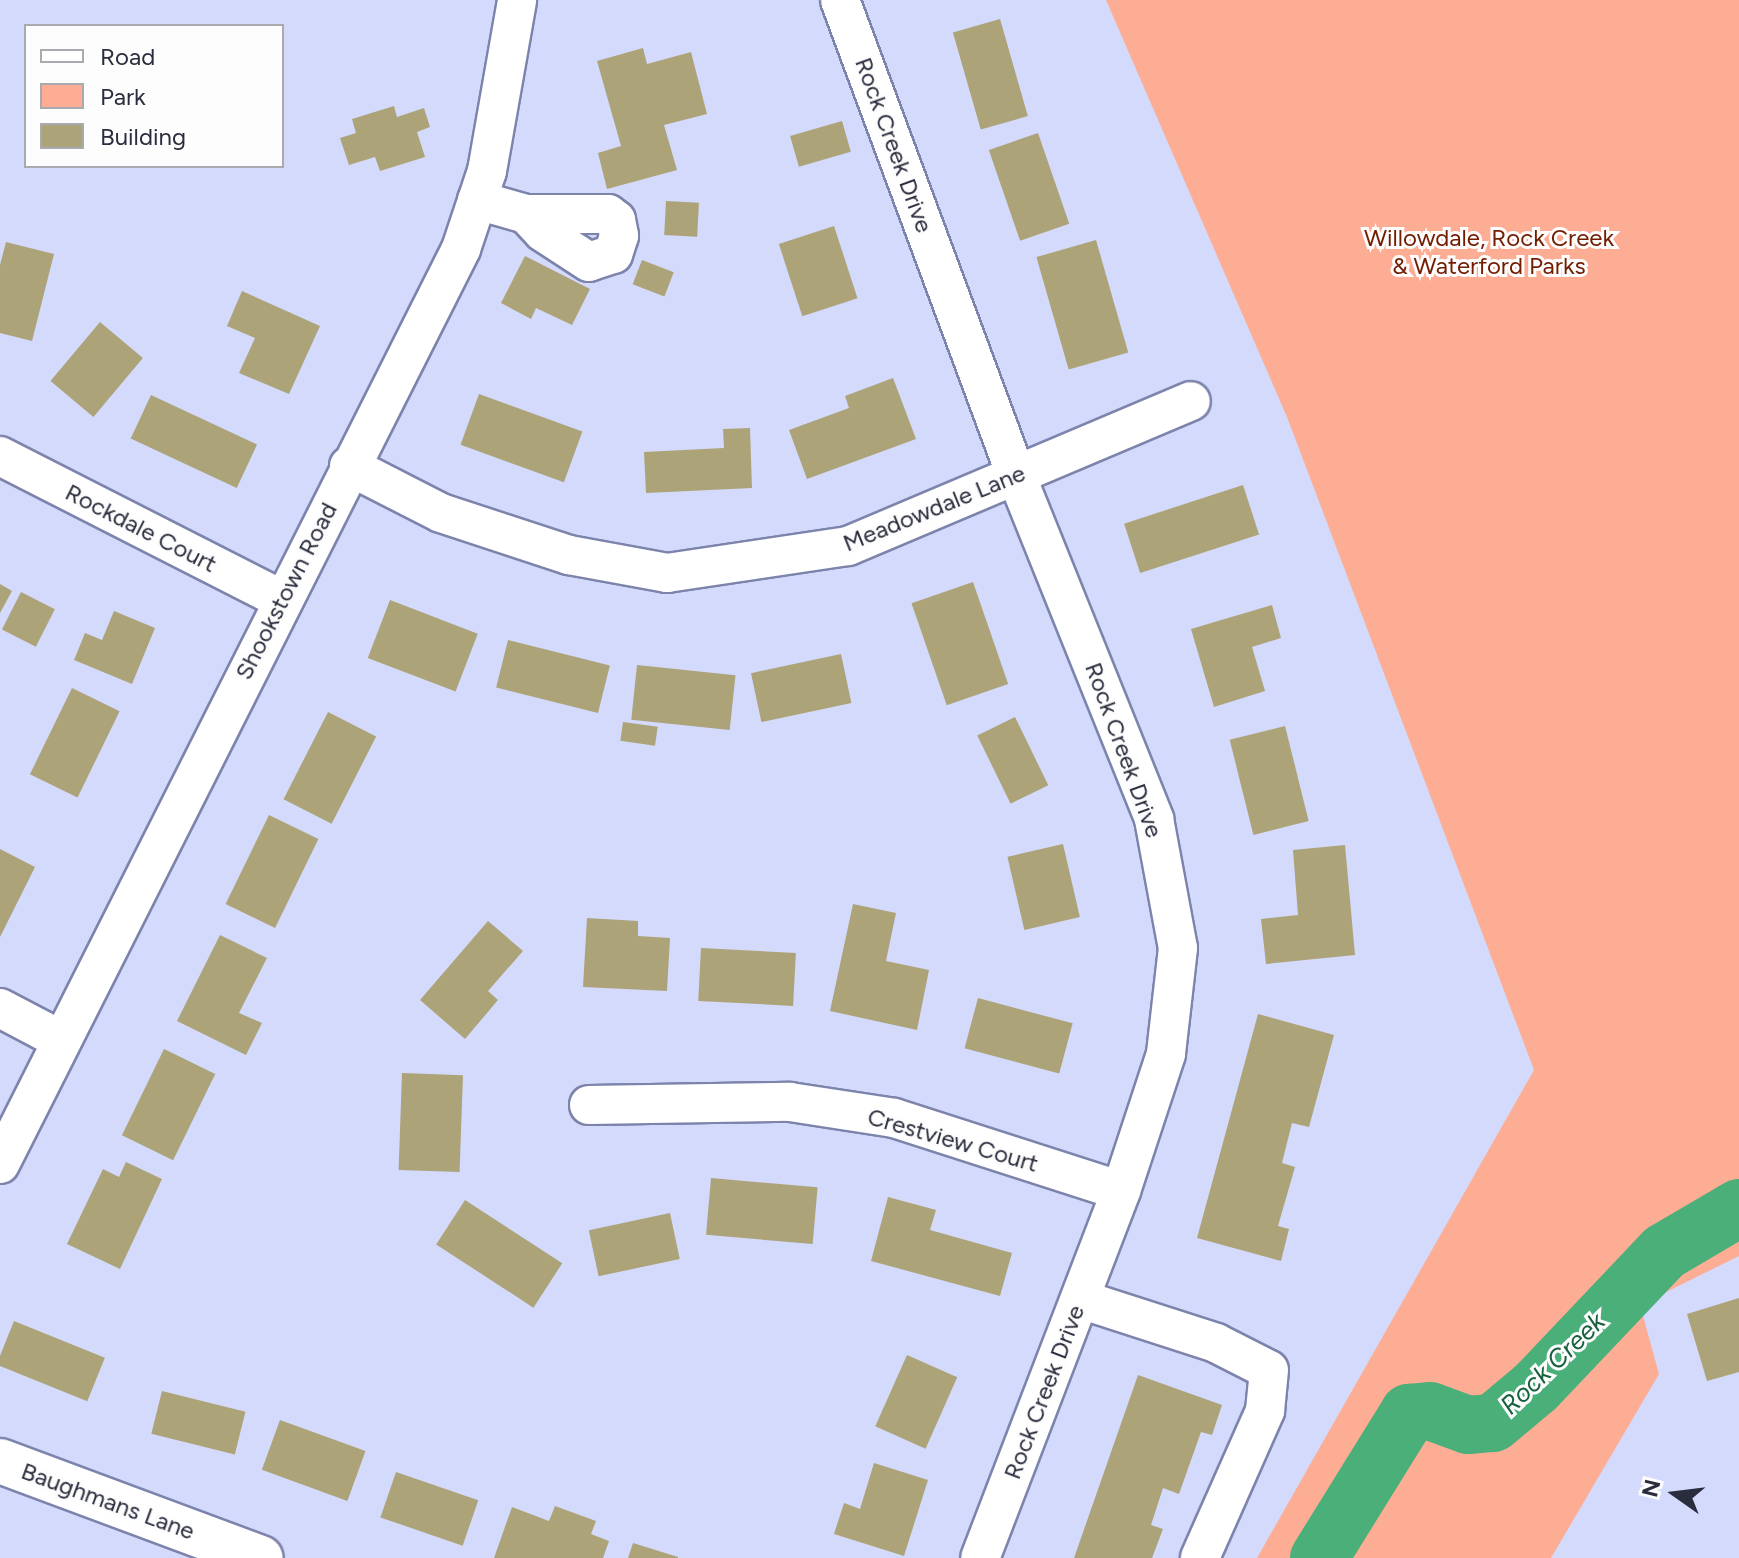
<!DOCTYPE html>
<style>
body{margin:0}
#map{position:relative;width:1739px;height:1558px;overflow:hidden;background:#d3dafc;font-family:Figtree,sans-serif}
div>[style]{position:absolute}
.green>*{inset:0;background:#fead95}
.river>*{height:58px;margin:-29px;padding:0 29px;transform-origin:29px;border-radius:29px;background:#4aaf79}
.building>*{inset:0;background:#ada378;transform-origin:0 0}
.roads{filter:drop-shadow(2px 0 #7d84ac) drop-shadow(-2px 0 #7d84ac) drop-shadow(0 2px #7d84ac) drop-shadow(0 -2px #7d84ac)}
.minor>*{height:38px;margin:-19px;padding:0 19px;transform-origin:19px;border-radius:19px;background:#fff}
.major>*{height:44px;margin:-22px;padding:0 22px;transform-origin:22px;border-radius:22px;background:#fff}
span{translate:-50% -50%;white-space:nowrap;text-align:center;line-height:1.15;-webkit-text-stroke:6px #fdfdfd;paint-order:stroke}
.street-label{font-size:24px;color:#2a2d3d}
.park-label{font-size:24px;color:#721d00}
.water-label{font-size:26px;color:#18613d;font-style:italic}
.legend{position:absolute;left:24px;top:24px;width:260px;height:144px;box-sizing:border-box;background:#fdfdfd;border:2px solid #a9aab0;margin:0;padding:10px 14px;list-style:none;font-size:24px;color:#2a2d3d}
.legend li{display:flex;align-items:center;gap:16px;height:40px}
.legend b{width:40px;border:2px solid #a9aab0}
.north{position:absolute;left:1635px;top:1454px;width:80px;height:80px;-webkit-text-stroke:6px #fdfdfd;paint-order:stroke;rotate:284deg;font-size:22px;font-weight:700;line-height:32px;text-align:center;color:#2a2d3d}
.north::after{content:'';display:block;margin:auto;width:28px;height:36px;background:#2a2d3d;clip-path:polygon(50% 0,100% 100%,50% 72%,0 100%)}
</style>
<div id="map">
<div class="green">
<div style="clip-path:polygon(1106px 0,1739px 0,1739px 1256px,1640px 1305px,1659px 1374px,1551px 1558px,1257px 1558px,1534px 1070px,1287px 417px)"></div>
</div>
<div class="river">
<div style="left:1319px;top:1558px;width:171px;rotate:-58.2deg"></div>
<div style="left:1409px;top:1413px;width:21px;rotate:-5deg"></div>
<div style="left:1430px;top:1411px;width:40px;rotate:20.2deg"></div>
<div style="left:1468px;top:1425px;width:25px;rotate:-5deg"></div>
<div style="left:1493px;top:1423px;width:56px;rotate:-39.9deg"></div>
<div style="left:1536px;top:1387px;width:186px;rotate:-46.5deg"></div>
<div style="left:1664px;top:1252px;width:87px;rotate:-30.4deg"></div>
</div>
<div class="building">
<div style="left:1000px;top:19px;width:101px;height:49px;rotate:74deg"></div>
<div style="clip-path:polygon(643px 48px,647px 64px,691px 52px,707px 114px,664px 125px,677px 170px,607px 189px,598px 153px,621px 146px,597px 61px)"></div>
<div style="clip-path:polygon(394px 106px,397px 117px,424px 108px,430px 127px,417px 132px,425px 157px,380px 171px,375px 157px,349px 165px,340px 138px,356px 133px,352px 119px)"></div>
<div style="left:842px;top:121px;width:32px;height:54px;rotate:74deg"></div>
<div style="left:1038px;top:133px;width:96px;height:52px;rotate:71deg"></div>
<div style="left:666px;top:201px;width:33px;height:34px;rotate:3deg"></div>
<div style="left:834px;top:226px;width:76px;height:58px;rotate:72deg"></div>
<div style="left:1096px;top:240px;width:117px;height:62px;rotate:74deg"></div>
<div style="clip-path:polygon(6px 242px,54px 254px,32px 341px,0 333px,0 265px)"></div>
<div style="clip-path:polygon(525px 256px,590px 289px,572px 325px,536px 308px,531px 319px,501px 303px)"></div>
<div style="left:642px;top:260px;width:34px;height:26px;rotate:21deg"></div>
<div style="clip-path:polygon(242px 291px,320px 326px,289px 394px,239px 373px,255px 338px,227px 326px)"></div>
<div style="left:100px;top:322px;width:56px;height:77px;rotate:40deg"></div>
<div style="clip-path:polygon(893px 378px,916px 439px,807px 479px,789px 430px,849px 408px,845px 396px)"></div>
<div style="left:479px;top:394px;width:110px;height:54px;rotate:20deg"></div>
<div style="left:151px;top:395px;width:117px;height:48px;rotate:25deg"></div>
<div style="clip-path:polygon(750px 428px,752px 488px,646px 493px,644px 452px,724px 448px,723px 429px)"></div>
<div style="left:1243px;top:485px;width:52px;height:125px;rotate:72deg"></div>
<div style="left:973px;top:582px;width:108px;height:65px;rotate:71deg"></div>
<div style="clip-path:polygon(0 584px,12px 591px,0 613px)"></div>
<div style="left:21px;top:592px;width:38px;height:42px;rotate:27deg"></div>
<div style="left:390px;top:600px;width:94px;height:62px;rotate:21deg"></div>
<div style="clip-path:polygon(1272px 605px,1281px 638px,1252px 647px,1265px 691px,1214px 707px,1191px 629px)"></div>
<div style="clip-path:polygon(114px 611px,155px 628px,132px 684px,74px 660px,85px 633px,102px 640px)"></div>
<div style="left:508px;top:640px;width:105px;height:49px;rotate:14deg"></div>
<div style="left:841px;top:654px;width:50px;height:92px;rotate:78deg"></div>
<div style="left:637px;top:665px;width:99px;height:55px;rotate:6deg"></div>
<div style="left:72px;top:688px;width:53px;height:96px;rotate:26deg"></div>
<div style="left:328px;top:712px;width:54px;height:98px;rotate:27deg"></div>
<div style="left:1015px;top:717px;width:76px;height:42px;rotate:64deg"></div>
<div style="left:623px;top:722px;width:35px;height:19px;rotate:8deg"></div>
<div style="left:1285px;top:726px;width:98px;height:57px;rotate:76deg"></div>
<div style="left:269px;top:815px;width:55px;height:99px;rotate:26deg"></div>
<div style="left:1063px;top:844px;width:75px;height:57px;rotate:77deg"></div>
<div style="clip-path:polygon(1345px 845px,1355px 955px,1266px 964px,1261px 919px,1298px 915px,1293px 850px)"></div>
<div style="clip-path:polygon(0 849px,35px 867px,0 937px)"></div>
<div style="clip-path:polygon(853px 904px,896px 913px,886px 961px,929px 970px,917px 1030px,830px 1011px)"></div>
<div style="clip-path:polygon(587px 918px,638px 921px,638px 936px,670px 938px,667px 991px,583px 987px)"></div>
<div style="clip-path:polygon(488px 921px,523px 951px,488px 991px,498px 1000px,465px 1039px,420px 1000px)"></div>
<div style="clip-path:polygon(220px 935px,267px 958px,239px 1013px,262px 1023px,246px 1055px,177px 1021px)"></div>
<div style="left:701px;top:948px;width:95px;height:53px;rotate:3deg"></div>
<div style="left:978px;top:998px;width:98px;height:52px;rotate:15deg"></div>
<div style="clip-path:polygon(1258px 1014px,1334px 1035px,1309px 1127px,1292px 1123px,1282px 1163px,1295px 1167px,1278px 1226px,1289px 1229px,1281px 1261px,1197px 1238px)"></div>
<div style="left:164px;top:1049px;width:57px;height:96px;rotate:26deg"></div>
<div style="left:402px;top:1073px;width:61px;height:97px;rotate:2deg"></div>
<div style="clip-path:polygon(126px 1162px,162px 1179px,120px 1269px,67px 1244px,103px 1169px,119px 1177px)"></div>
<div style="left:711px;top:1178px;width:107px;height:57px;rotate:5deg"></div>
<div style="clip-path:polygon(888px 1197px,936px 1210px,930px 1230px,1012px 1253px,1000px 1296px,871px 1261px)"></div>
<div style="left:465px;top:1200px;width:116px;height:53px;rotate:33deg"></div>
<div style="left:670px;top:1213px;width:47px;height:83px;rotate:78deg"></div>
<div style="clip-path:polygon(1739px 1298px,1739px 1372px,1707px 1381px,1687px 1314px)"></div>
<div style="left:14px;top:1321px;width:98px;height:47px;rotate:22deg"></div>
<div style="left:907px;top:1355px;width:55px;height:78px;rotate:24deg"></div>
<div style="clip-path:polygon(1138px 1375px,1222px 1405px,1212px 1435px,1201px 1432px,1179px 1494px,1163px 1488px,1151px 1525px,1163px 1529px,1152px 1558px,1074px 1558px)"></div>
<div style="left:162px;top:1391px;width:86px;height:44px;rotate:14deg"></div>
<div style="left:280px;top:1420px;width:91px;height:53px;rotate:20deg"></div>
<div style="clip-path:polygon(874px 1463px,928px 1480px,904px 1556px,834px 1534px,844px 1503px,860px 1509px)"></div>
<div style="left:396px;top:1472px;width:87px;height:48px;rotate:19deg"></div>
<div style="clip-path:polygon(555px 1506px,596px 1521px,591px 1534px,609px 1541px,603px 1558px,494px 1558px,512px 1507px,549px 1521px)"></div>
<div style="clip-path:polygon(633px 1543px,678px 1557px,678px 1558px,628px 1558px)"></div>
</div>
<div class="roads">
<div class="minor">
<div style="left:840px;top:0;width:507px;rotate:69.67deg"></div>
<div style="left:1016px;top:475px;width:371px;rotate:68.1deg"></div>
<div style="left:1154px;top:819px;width:131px;rotate:79.5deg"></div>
<div style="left:1178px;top:948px;width:107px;rotate:96.5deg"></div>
<div style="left:1166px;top:1054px;width:144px;rotate:108.2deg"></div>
<div style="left:1121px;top:1191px;width:393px;rotate:111deg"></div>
<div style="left:477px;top:200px;width:51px;rotate:15.9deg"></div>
<div style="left:526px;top:214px;width:82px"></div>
<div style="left:608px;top:214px;width:10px;rotate:37deg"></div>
<div style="left:616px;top:220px;width:16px;rotate:79deg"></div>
<div style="left:619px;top:236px;width:19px;rotate:108deg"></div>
<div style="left:613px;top:254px;width:25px;rotate:162deg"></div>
<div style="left:589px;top:262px;width:55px;rotate:-146.9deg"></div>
<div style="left:543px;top:232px;width:25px;rotate:-133deg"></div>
<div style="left:0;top:456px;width:315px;rotate:27deg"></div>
<div style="left:349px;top:466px;width:103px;rotate:27.1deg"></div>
<div style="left:441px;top:513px;width:135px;rotate:18.2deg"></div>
<div style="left:569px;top:555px;width:100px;rotate:10.4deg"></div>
<div style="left:667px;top:573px;width:183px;rotate:-8.5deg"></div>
<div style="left:848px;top:546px;width:372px;rotate:-22.9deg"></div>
<div style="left:0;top:1008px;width:69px;rotate:27.7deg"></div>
<div style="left:589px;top:1105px;width:201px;rotate:-0.9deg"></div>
<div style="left:790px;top:1102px;width:105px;rotate:8.7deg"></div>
<div style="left:894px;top:1118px;width:238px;rotate:17.8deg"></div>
<div style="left:0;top:1164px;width:1025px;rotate:-63.26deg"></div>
<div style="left:461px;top:249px;width:82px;rotate:-71.6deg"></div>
<div style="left:487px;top:171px;width:174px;rotate:-80deg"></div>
<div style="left:1080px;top:1299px;width:143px;rotate:17.9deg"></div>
<div style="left:1216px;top:1343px;width:59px;rotate:27deg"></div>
<div style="left:1269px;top:1370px;width:41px;rotate:95.6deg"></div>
<div style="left:1265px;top:1411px;width:161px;rotate:113.9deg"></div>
</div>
<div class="major">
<div style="left:0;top:1461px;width:278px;rotate:20.4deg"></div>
</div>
</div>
<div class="street-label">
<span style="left:894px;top:145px;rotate:70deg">Rock Creek Drive</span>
<span style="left:934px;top:508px;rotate:-22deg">Meadowdale Lane</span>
<span style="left:141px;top:528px;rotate:27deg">Rockdale Court</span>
<span style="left:286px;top:591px;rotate:-63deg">Shookstown Road</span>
<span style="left:1124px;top:750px;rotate:70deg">Rock Creek Drive</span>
<span style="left:953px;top:1140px;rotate:16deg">Crestview Court</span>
<span style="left:1044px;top:1392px;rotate:-69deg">Rock Creek Drive</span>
<span style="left:108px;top:1501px;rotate:20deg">Baughmans Lane</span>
</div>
<div class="park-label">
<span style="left:1489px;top:252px">Willowdale, Rock Creek<br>&amp; Waterford Parks</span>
</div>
<div class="water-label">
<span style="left:1553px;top:1364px;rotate:-44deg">Rock Creek</span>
</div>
<ul class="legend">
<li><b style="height:10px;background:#fff"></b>Road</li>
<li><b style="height:22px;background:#fead95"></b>Park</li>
<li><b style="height:22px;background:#ada378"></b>Building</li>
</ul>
<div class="north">N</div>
</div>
